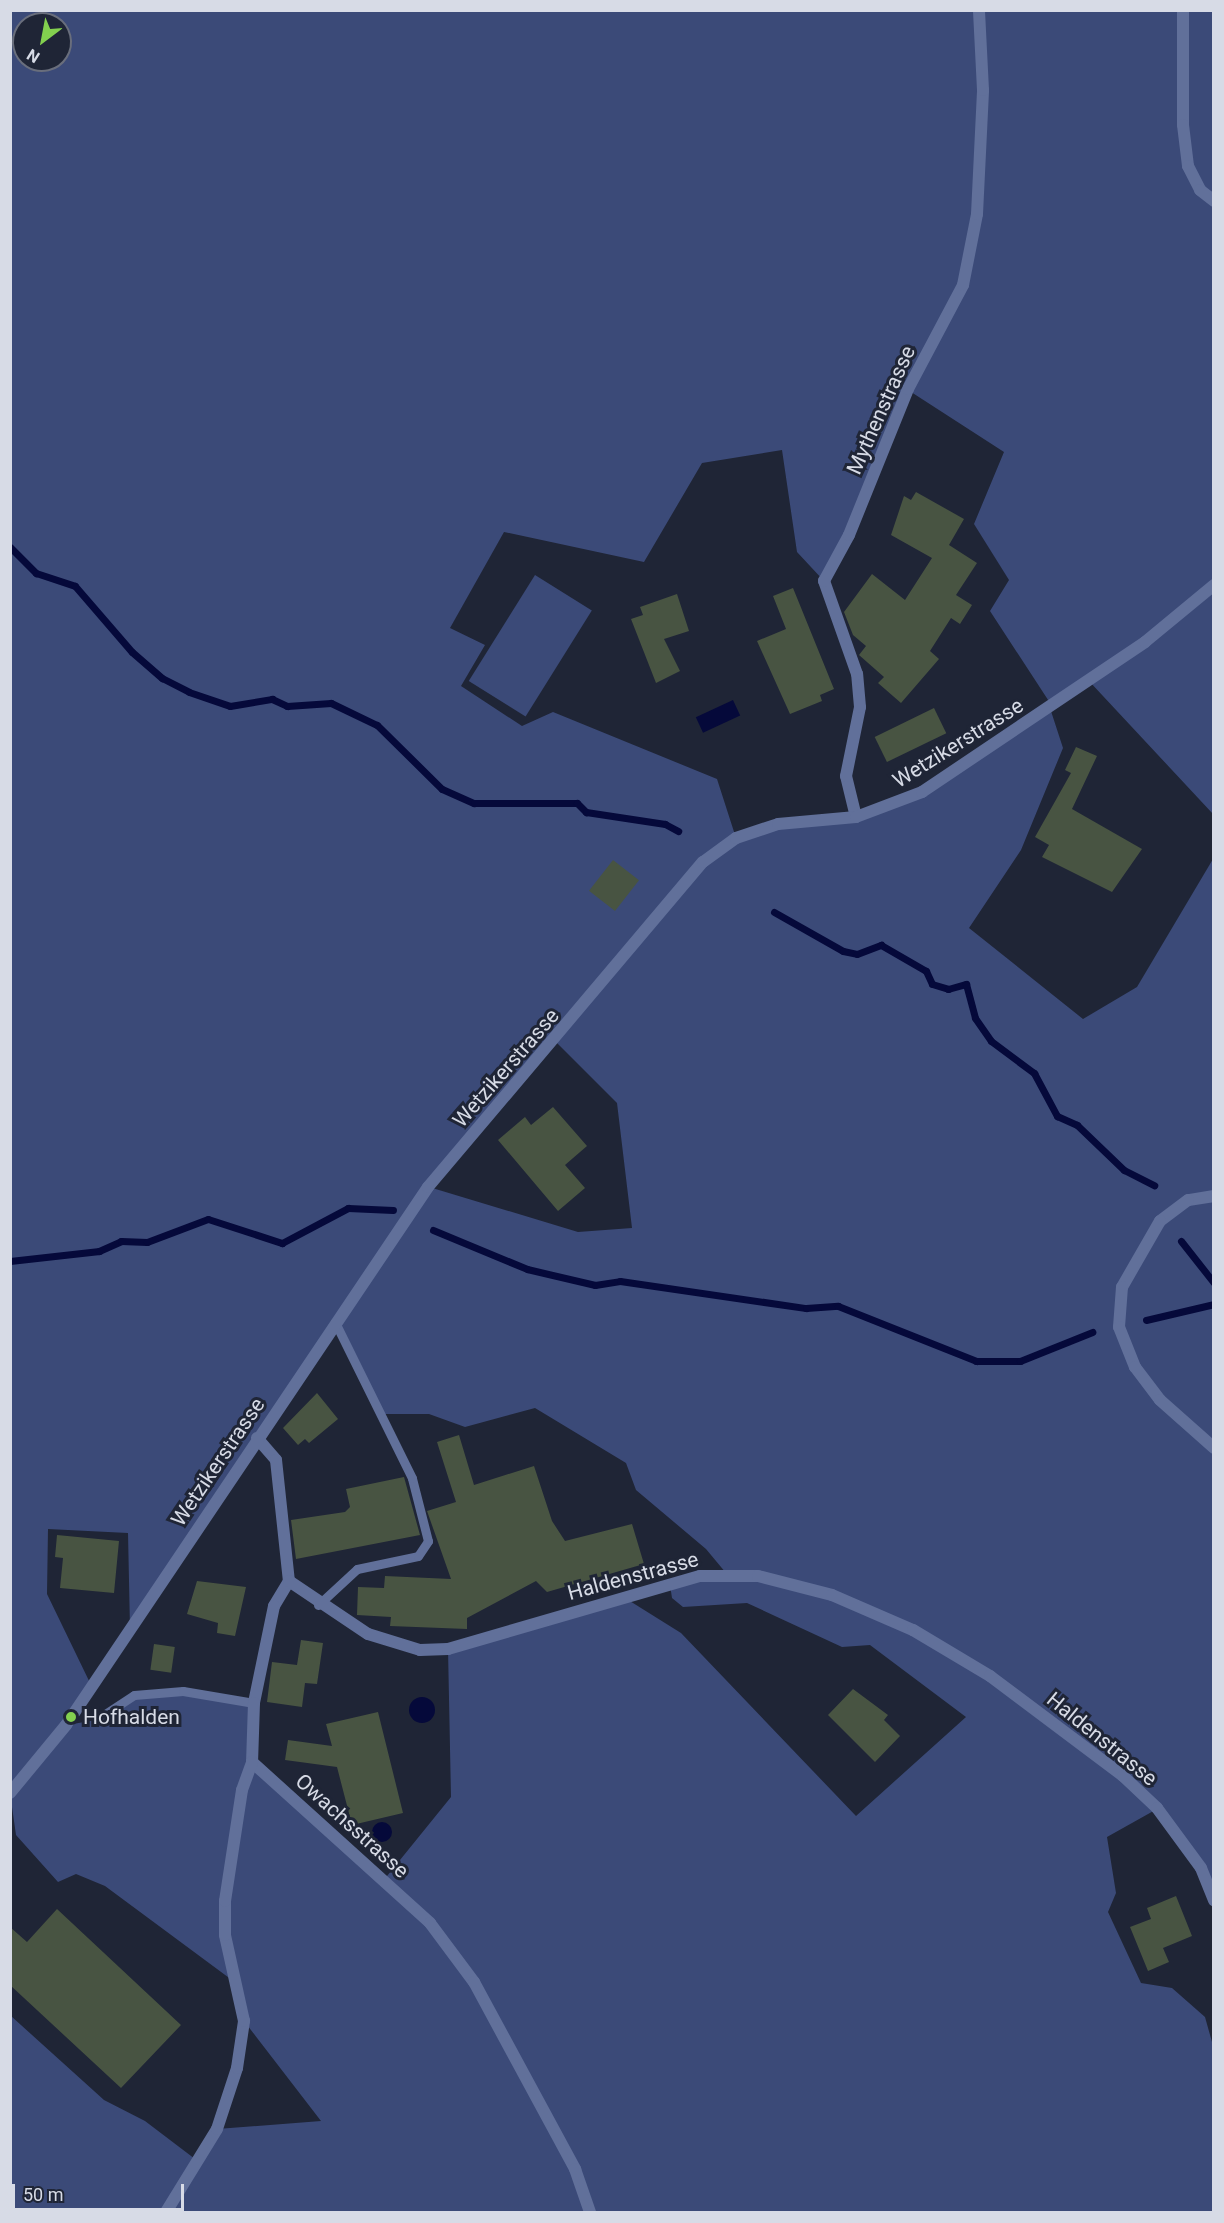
<!DOCTYPE html>
<style>
body{margin:0}
#map{position:relative;width:1224px;height:2223px;overflow:hidden;background:#1f2536;font-family:Roboto,sans-serif}
div>[style]{position:absolute}
.green>*{inset:0;background:#3b4a78;transform-origin:0 0}
.water>*{inset:0;background:#05093a;transform-origin:0 0}
.round{border-radius:50%}
.stream>*{height:7px;margin:-3.5px;padding:0 3.5px;transform-origin:3.5px;border-radius:3.5px;background:#05093a}
.building>*{inset:0;background:#485442;transform-origin:0 0}
.service>*{height:9px;margin:-4.5px;padding:0 4.5px;transform-origin:4.5px;border-radius:4.5px;background:#61709a}
.minor>*{height:12px;margin:-6px;padding:0 6px;transform-origin:6px;border-radius:6px;background:#61709a}
.tertiary>*{height:12px;margin:-6px;padding:0 6px;transform-origin:6px;border-radius:6px;background:#61709a}
.dots>*{width:16px;height:16px;translate:-50% -50%;box-sizing:border-box;border:3px solid #1f2536;border-radius:50%}
span{translate:-50% -50%;white-space:nowrap;text-align:center;line-height:1.15;-webkit-text-stroke:6px #1f2536;paint-order:stroke}
.street-label{font-size:21px;color:#d7dbe6}
.poi-label{font-size:21px;color:#d7dbe6}
.left{translate:0 -50%;text-align:left}
.frame{position:absolute;inset:0;border:12px solid #d7dbe6;pointer-events:none}
.north{position:absolute;left:12px;top:12px;width:60px;height:60px;box-sizing:border-box;background:#1f2536;border:2px solid #696e7c;border-radius:50%;rotate:212deg;font-size:16px;font-weight:700;line-height:24px;text-align:center;color:#d7dbe6}
.north::after{content:'';display:block;margin:auto;width:21px;height:27px;background:#83d04f;clip-path:polygon(50% 0,100% 100%,50% 72%,0 100%)}
.scale{position:absolute;left:12px;top:2184px;width:172px;height:27px;box-sizing:border-box;border:3px solid #d7dbe6;border-top:0;padding-left:8px;font-size:18px;line-height:21px;white-space:nowrap;color:#d7dbe6;-webkit-text-stroke:4px #1f2536;paint-order:stroke}
</style>
<div id="map">
<div class="green">
<div style="clip-path:polygon(evenodd,10px 11px,1213px 11px,1213px 814px,1089px 681px,1052px 706px,990px 611px,1009px 580px,974px 524px,1004px 452px,908px 390px,824px 581px,797px 552px,782px 450px,702px 463px,644px 562px,504px 532px,450px 628px,485px 645px,461px 686px,522px 726px,553px 712px,717px 779px,736px 838px,893px 806px,1050px 708px,1063px 748px,1021px 850px,969px 928px,1083px 1019px,1137px 987px,1213px 859px,1213px 1901px,1201px 1868px,1157px 1809px,1107px 1837px,1116px 1893px,1108px 1912px,1141px 1983px,1172px 1988px,1205px 2017px,1212px 2042px,1213px 2212px,11px 2212px,11px 2016px,104px 2100px,145px 2121px,199px 2162px,217px 2129px,321px 2121px,244px 2021px,240px 1986px,105px 1886px,76px 1874px,58px 1882px,16px 1835px,10px 1793px,10px 11px,24px 24px,60px 24px,60px 60px,24px 60px,24px 24px,10px 11px,556px 1042px,617px 1103px,632px 1228px,578px 1232px,429px 1187px,556px 1042px,10px 11px,335px 1322px,384px 1414px,429px 1414px,465px 1427px,535px 1408px,626px 1463px,636px 1490px,706px 1549px,726px 1573px,670px 1585px,672px 1598px,683px 1607px,747px 1603px,842px 1647px,870px 1645px,966px 1717px,856px 1816px,681px 1633px,625px 1598px,448px 1649px,451px 1797px,383px 1881px,252px 1762px,254px 1703px,183px 1691px,134px 1695px,96px 1720px,67px 1725px,92px 1687px,47px 1594px,48px 1529px,128px 1533px,130px 1629px,335px 1322px)"></div>
<div style="left:535px;top:575px;width:67px;height:125px;rotate:32deg"></div>
</div>
<div class="water">
<div style="left:733px;top:700px;width:17px;height:41px;rotate:65deg"></div>
<div class="round" style="left:409px;top:1697px;width:26px;height:26px"></div>
<div class="round" style="left:372px;top:1822px;width:20px;height:20px"></div>
</div>
<div class="stream">
<div style="left:10px;top:547px;width:37px;rotate:45deg"></div>
<div style="left:36px;top:573px;width:41px;rotate:18.4deg"></div>
<div style="left:75px;top:586px;width:87px;rotate:49.2deg"></div>
<div style="left:132px;top:652px;width:40px;rotate:41deg"></div>
<div style="left:162px;top:678px;width:30px;rotate:27deg"></div>
<div style="left:189px;top:692px;width:43px;rotate:18.9deg"></div>
<div style="left:230px;top:706px;width:43px;rotate:-9.5deg"></div>
<div style="left:272px;top:699px;width:17px;rotate:25deg"></div>
<div style="left:287px;top:706px;width:44px;rotate:-3.9deg"></div>
<div style="left:331px;top:703px;width:51px;rotate:25.6deg"></div>
<div style="left:377px;top:725px;width:91px;rotate:44.6deg"></div>
<div style="left:442px;top:789px;width:35px;rotate:24deg"></div>
<div style="left:474px;top:803px;width:103px"></div>
<div style="left:577px;top:803px;width:13px;rotate:45deg"></div>
<div style="left:586px;top:812px;width:80px;rotate:8.6deg"></div>
<div style="left:665px;top:824px;width:15px;rotate:28deg"></div>
<div style="left:774px;top:912px;width:79px;rotate:29.5deg"></div>
<div style="left:843px;top:951px;width:14px;rotate:12deg"></div>
<div style="left:857px;top:954px;width:26px;rotate:-21deg"></div>
<div style="left:881px;top:945px;width:52px;rotate:30deg"></div>
<div style="left:926px;top:971px;width:14px;rotate:65deg"></div>
<div style="left:932px;top:984px;width:17px;rotate:17deg"></div>
<div style="left:948px;top:989px;width:19px;rotate:-16deg"></div>
<div style="left:966px;top:984px;width:35px;rotate:75deg"></div>
<div style="left:975px;top:1018px;width:28px;rotate:55deg"></div>
<div style="left:991px;top:1041px;width:54px;rotate:36.7deg"></div>
<div style="left:1034px;top:1073px;width:49px;rotate:61.9deg"></div>
<div style="left:1057px;top:1116px;width:22px;rotate:24deg"></div>
<div style="left:1077px;top:1125px;width:65px;rotate:43.8deg"></div>
<div style="left:1124px;top:1170px;width:34px;rotate:27deg"></div>
<div style="left:433px;top:1230px;width:102px;rotate:22.5deg"></div>
<div style="left:527px;top:1269px;width:70px;rotate:13.2deg"></div>
<div style="left:595px;top:1285px;width:25px;rotate:-9deg"></div>
<div style="left:620px;top:1281px;width:188px;rotate:8.3deg"></div>
<div style="left:806px;top:1308px;width:32px;rotate:-4deg"></div>
<div style="left:838px;top:1306px;width:149px;rotate:21.7deg"></div>
<div style="left:976px;top:1361px;width:44px"></div>
<div style="left:1020px;top:1361px;width:78px;rotate:-21.9deg"></div>
<div style="left:1181px;top:1241px;width:53px;rotate:51.8deg"></div>
<div style="left:10px;top:1261px;width:90px;rotate:-6.4deg"></div>
<div style="left:99px;top:1251px;width:24px;rotate:-24deg"></div>
<div style="left:121px;top:1241px;width:26px;rotate:2deg"></div>
<div style="left:147px;top:1242px;width:65px;rotate:-20.7deg"></div>
<div style="left:208px;top:1219px;width:78px;rotate:18deg"></div>
<div style="left:282px;top:1243px;width:75px;rotate:-27.9deg"></div>
<div style="left:348px;top:1208px;width:45px;rotate:2.5deg"></div>
<div style="left:1146px;top:1320px;width:70px;rotate:-13.2deg"></div>
</div>
<div class="building">
<div style="clip-path:polygon(916px 492px,964px 519px,949px 545px,977px 563px,956px 595px,972px 605px,960px 624px,951px 618px,930px 651px,939px 659px,901px 703px,878px 683px,884px 677px,859px 655px,866px 646px,853px 635px,844px 612px,872px 574px,905px 600px,932px 558px,891px 535px,904px 496px,911px 500px)"></div>
<div style="clip-path:polygon(793px 588px,834px 689px,820px 695px,822px 701px,790px 714px,757px 641px,786px 629px,773px 596px)"></div>
<div style="clip-path:polygon(677px 594px,689px 631px,664px 639px,680px 671px,656px 683px,631px 619px,643px 615px,640px 607px)"></div>
<div style="left:934px;top:708px;width:28px;height:66px;rotate:64deg"></div>
<div style="clip-path:polygon(1076px 747px,1097px 756px,1072px 809px,1142px 849px,1112px 892px,1042px 857px,1049px 845px,1035px 837px,1071px 773px,1065px 770px)"></div>
<div style="left:613px;top:860px;width:33px;height:39px;rotate:38deg"></div>
<div style="clip-path:polygon(553px 1107px,587px 1146px,565px 1165px,585px 1188px,558px 1211px,498px 1140px,525px 1117px,531px 1125px)"></div>
<div style="clip-path:polygon(317px 1393px,338px 1419px,309px 1443px,305px 1439px,298px 1445px,283px 1428px)"></div>
<div style="clip-path:polygon(459px 1435px,474px 1485px,534px 1466px,552px 1521px,565px 1541px,632px 1524px,644px 1564px,547px 1592px,536px 1581px,467px 1618px,467px 1629px,390px 1626px,391px 1617px,357px 1615px,358px 1587px,384px 1588px,385px 1576px,451px 1579px,427px 1511px,456px 1502px,437px 1442px)"></div>
<div style="clip-path:polygon(404px 1477px,420px 1535px,296px 1559px,291px 1520px,345px 1512px,350px 1507px,346px 1489px)"></div>
<div style="clip-path:polygon(57px 1535px,119px 1541px,114px 1593px,60px 1588px,63px 1558px,55px 1557px)"></div>
<div style="clip-path:polygon(197px 1581px,246px 1587px,235px 1636px,217px 1633px,218px 1623px,187px 1614px)"></div>
<div style="clip-path:polygon(301px 1640px,323px 1643px,317px 1684px,305px 1683px,302px 1707px,267px 1702px,272px 1662px,297px 1665px)"></div>
<div style="left:154px;top:1644px;width:21px;height:26px;rotate:8deg"></div>
<div style="clip-path:polygon(853px 1689px,888px 1715px,884px 1720px,900px 1736px,875px 1762px,828px 1715px)"></div>
<div style="clip-path:polygon(378px 1712px,403px 1813px,352px 1825px,337px 1767px,285px 1760px,288px 1740px,332px 1746px,326px 1724px)"></div>
<div style="clip-path:polygon(1176px 1896px,1192px 1936px,1163px 1948px,1169px 1962px,1148px 1971px,1130px 1927px,1151px 1919px,1147px 1908px)"></div>
<div style="clip-path:polygon(57px 1909px,181px 2025px,121px 2088px,10px 1985px,10px 1927px,27px 1942px)"></div>
</div>
<div class="service">
<div style="left:318px;top:1605px;width:53px;rotate:-42.7deg"></div>
<div style="left:357px;top:1569px;width:62px;rotate:-12deg"></div>
<div style="left:418px;top:1556px;width:18px;rotate:-56deg"></div>
<div style="left:428px;top:1541px;width:65px;rotate:-104.3deg"></div>
<div style="left:412px;top:1478px;width:174px;rotate:-116.3deg"></div>
<div style="left:96px;top:1720px;width:45px;rotate:-33.3deg"></div>
<div style="left:134px;top:1695px;width:49px;rotate:-4.7deg"></div>
<div style="left:183px;top:1691px;width:72px;rotate:9.6deg"></div>
</div>
<div class="minor">
<div style="left:1183px;top:10px;width:115px;rotate:90deg"></div>
<div style="left:1183px;top:125px;width:41px;rotate:83deg"></div>
<div style="left:1188px;top:166px;width:27px;rotate:63deg"></div>
<div style="left:1200px;top:190px;width:18px;rotate:38deg"></div>
<div style="left:856px;top:817px;width:42px;rotate:-103.7deg"></div>
<div style="left:846px;top:776px;width:70px;rotate:-78.5deg"></div>
<div style="left:860px;top:707px;width:33px;rotate:-95deg"></div>
<div style="left:857px;top:674px;width:99px;rotate:-109.5deg"></div>
<div style="left:824px;top:581px;width:52px;rotate:-61.5deg"></div>
<div style="left:849px;top:535px;width:157px;rotate:-68deg"></div>
<div style="left:908px;top:389px;width:118px;rotate:-62.1deg"></div>
<div style="left:963px;top:285px;width:72px;rotate:-78.8deg"></div>
<div style="left:977px;top:214px;width:124px;rotate:-87.2deg"></div>
<div style="left:983px;top:90px;width:80px;rotate:-92.9deg"></div>
<div style="left:1214px;top:1196px;width:26px;rotate:171deg"></div>
<div style="left:1188px;top:1200px;width:35px;rotate:143deg"></div>
<div style="left:1160px;top:1221px;width:76px;rotate:119.9deg"></div>
<div style="left:1122px;top:1287px;width:40px;rotate:94.3deg"></div>
<div style="left:1119px;top:1327px;width:43px;rotate:68.2deg"></div>
<div style="left:1135px;top:1367px;width:41px;rotate:52.9deg"></div>
<div style="left:1160px;top:1400px;width:72px;rotate:41.6deg"></div>
<div style="left:257px;top:1438px;width:29px;rotate:49deg"></div>
<div style="left:276px;top:1460px;width:122px;rotate:83.9deg"></div>
<div style="left:289px;top:1581px;width:29px;rotate:121deg"></div>
<div style="left:274px;top:1606px;width:99px;rotate:101.7deg"></div>
<div style="left:254px;top:1703px;width:59px;rotate:91.9deg"></div>
<div style="left:252px;top:1762px;width:240px;rotate:42.1deg"></div>
<div style="left:430px;top:1923px;width:74px;rotate:53.3deg"></div>
<div style="left:474px;top:1982px;width:213px;rotate:61.6deg"></div>
<div style="left:575px;top:2169px;width:46px;rotate:70.8deg"></div>
<div style="left:289px;top:1581px;width:95px;rotate:33.9deg"></div>
<div style="left:368px;top:1634px;width:54px;rotate:17.1deg"></div>
<div style="left:420px;top:1650px;width:28px;rotate:-2deg"></div>
<div style="left:448px;top:1649px;width:262px;rotate:-16.2deg"></div>
<div style="left:700px;top:1576px;width:58px"></div>
<div style="left:758px;top:1576px;width:76px;rotate:14.4deg"></div>
<div style="left:832px;top:1595px;width:88px;rotate:23.4deg"></div>
<div style="left:913px;top:1630px;width:90px;rotate:30.9deg"></div>
<div style="left:990px;top:1676px;width:166px;rotate:36.9deg"></div>
<div style="left:1123px;top:1776px;width:47px;rotate:43.3deg"></div>
<div style="left:1157px;top:1808px;width:74px;rotate:53.7deg"></div>
<div style="left:1201px;top:1868px;width:35px;rotate:68deg"></div>
<div style="left:166px;top:2212px;width:97px;rotate:-58.4deg"></div>
<div style="left:217px;top:2129px;width:64px;rotate:-71.8deg"></div>
<div style="left:237px;top:2068px;width:48px;rotate:-81.5deg"></div>
<div style="left:244px;top:2021px;width:88px;rotate:-102.5deg"></div>
<div style="left:225px;top:1935px;width:34px;rotate:-90deg"></div>
<div style="left:225px;top:1901px;width:112px;rotate:-81.3deg"></div>
<div style="left:242px;top:1790px;width:30px;rotate:-70deg"></div>
</div>
<div class="tertiary">
<div style="left:10px;top:1793px;width:88px;rotate:-50.5deg"></div>
<div style="left:66px;top:1725px;width:648px;rotate:-56.06deg"></div>
<div style="left:428px;top:1187px;width:426px;rotate:-49.8deg"></div>
<div style="left:703px;top:862px;width:41px;rotate:-36deg"></div>
<div style="left:736px;top:838px;width:44px;rotate:-18.4deg"></div>
<div style="left:778px;top:824px;width:78px;rotate:-5.1deg"></div>
<div style="left:856px;top:817px;width:71px;rotate:-20.7deg"></div>
<div style="left:922px;top:792px;width:269px;rotate:-33.9deg"></div>
<div style="left:1145px;top:642px;width:89px;rotate:-39.6deg"></div>
</div>
<div class="dots">
<div style="left:71px;top:1717px;background:#83d04f"></div>
</div>
<div class="street-label">
<span style="left:881px;top:410px;rotate:-66deg">Mythenstrasse</span>
<span style="left:958px;top:743px;rotate:-32deg">Wetzikerstrasse</span>
<span style="left:506px;top:1068px;rotate:-49deg">Wetzikerstrasse</span>
<span style="left:218px;top:1462px;rotate:-56deg">Wetzikerstrasse</span>
<span style="left:633px;top:1576px;rotate:-15deg">Haldenstrasse</span>
<span style="left:1102px;top:1739px;rotate:39deg">Haldenstrasse</span>
<span style="left:352px;top:1826px;rotate:42deg">Owachsstrasse</span>
</div>
<div class="poi-label">
<span class="left" style="left:83px;top:1717px">Hofhalden</span>
</div>
<div class="frame"></div>
<div class="north">N</div>
<div class="scale">50 m</div>
</div>
